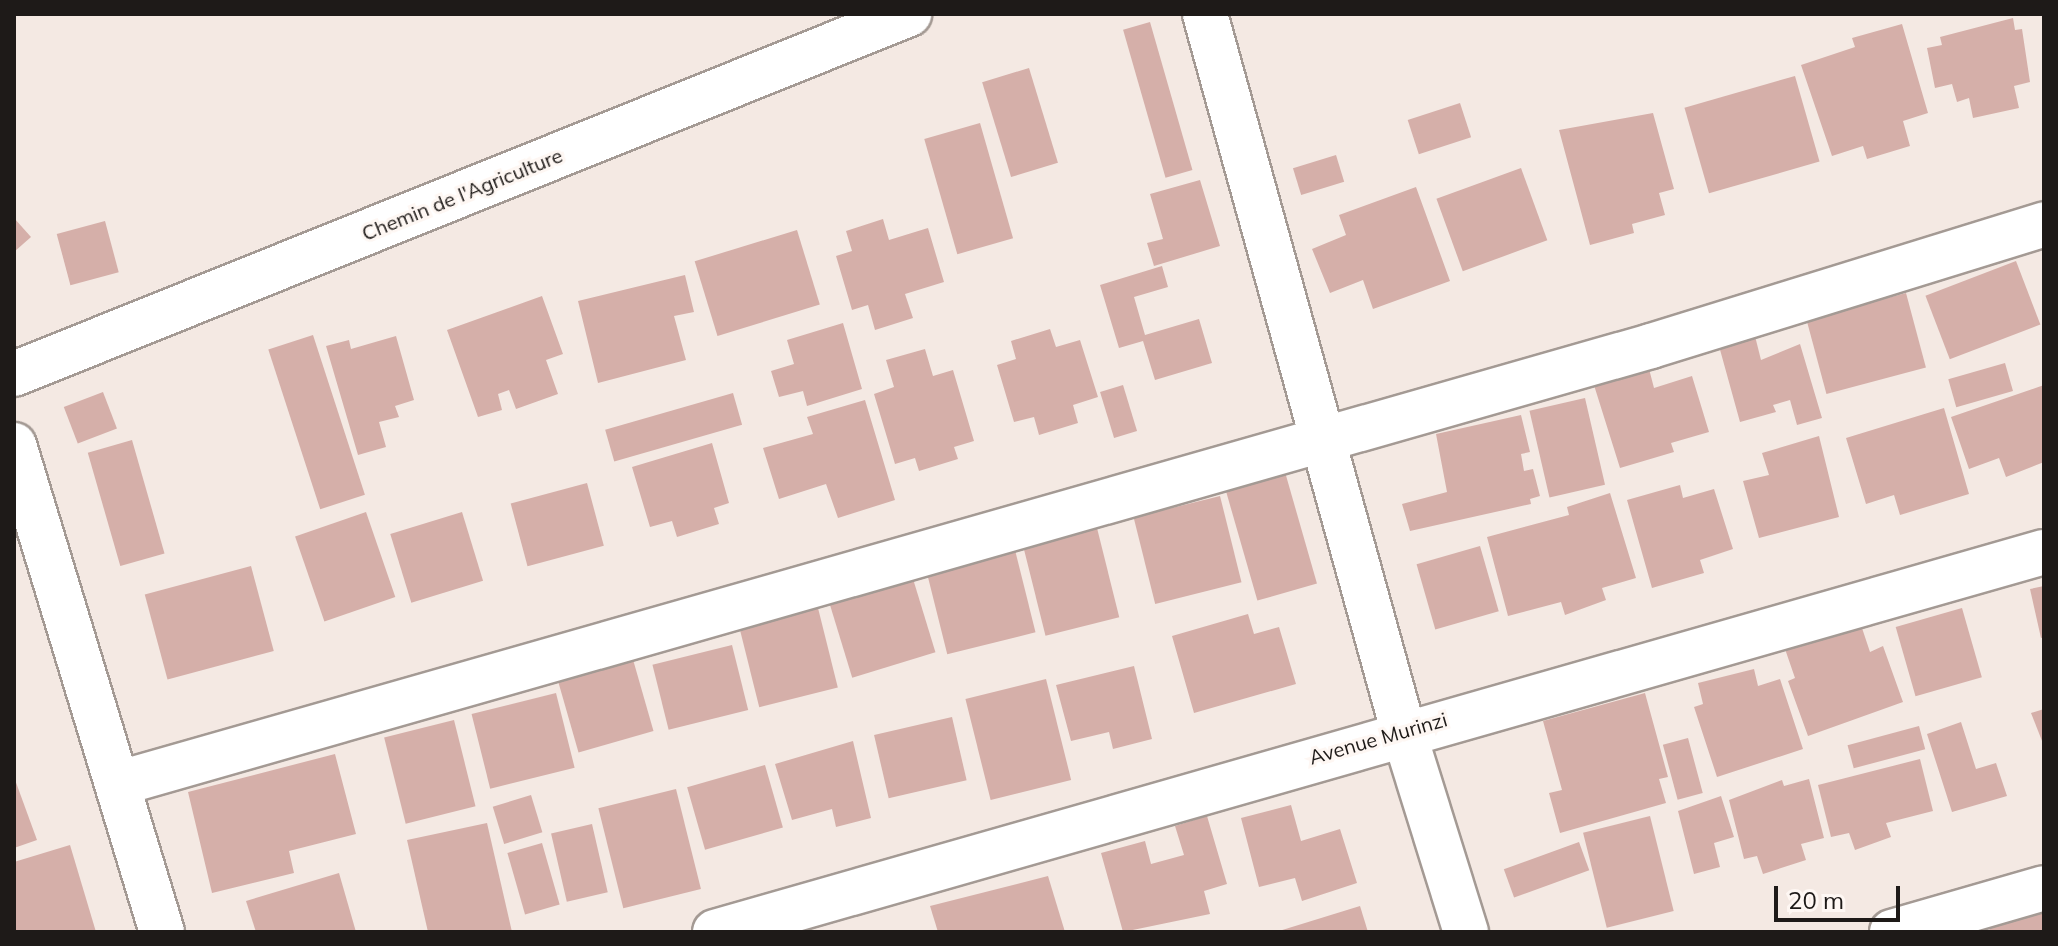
<!DOCTYPE html>
<style>
body{margin:0}
#map{position:relative;width:2058px;height:946px;overflow:hidden;background:#f4e9e3;font-family:Mulish,sans-serif}
div>[style]{position:absolute}
.building>*{inset:0;background:#d5afa9;transform-origin:0 0}
.roads{filter:drop-shadow(2px 0 #a49a94) drop-shadow(-2px 0 #a49a94) drop-shadow(0 2px #a49a94) drop-shadow(0 -2px #a49a94)}
.minor>*{height:44px;margin:-22px;padding:0 22px;transform-origin:22px;border-radius:22px;background:#fff}
span{translate:-50% -50%;white-space:nowrap;text-align:center;line-height:1.15;-webkit-text-stroke:6px #fef7f3;paint-order:stroke}
.street-label{font-size:20px;color:#1e1a18}
.frame{position:absolute;inset:0;border:16px solid #1e1a18;pointer-events:none}
.scale{position:absolute;left:1774px;top:886px;width:126px;height:36px;box-sizing:border-box;border:4px solid #1e1a18;border-top:0;padding-left:10px;font-size:24px;line-height:28px;white-space:nowrap;color:#1e1a18;-webkit-text-stroke:6px #fef7f3;paint-order:stroke}
</style>
<div id="map">
<div class="building">
<div style="clip-path:polygon(2013px 18px,2015px 30px,2022px 29px,2030px 82px,2014px 86px,2019px 108px,1973px 118px,1969px 98px,1957px 102px,1952px 84px,1935px 88px,1927px 48px,1942px 45px,1940px 37px)"></div>
<div style="left:1150px;top:22px;width:154px;height:28px;rotate:74deg"></div>
<div style="clip-path:polygon(1902px 24px,1928px 113px,1903px 121px,1910px 146px,1867px 159px,1863px 146px,1832px 156px,1801px 65px,1855px 47px,1852px 38px)"></div>
<div style="left:1029px;top:68px;width:99px;height:49px;rotate:73deg"></div>
<div style="left:1795px;top:76px;width:89px;height:115px;rotate:74deg"></div>
<div style="left:1460px;top:103px;width:36px;height:55px;rotate:72deg"></div>
<div style="clip-path:polygon(1653px 113px,1674px 189px,1659px 193px,1665px 215px,1632px 224px,1634px 233px,1590px 245px,1559px 130px)"></div>
<div style="left:980px;top:123px;width:120px;height:58px;rotate:74deg"></div>
<div style="left:1336px;top:155px;width:28px;height:45px;rotate:73deg"></div>
<div style="left:1521px;top:168px;width:77px;height:90px;rotate:70deg"></div>
<div style="clip-path:polygon(1200px 180px,1220px 246px,1154px 266px,1147px 243px,1163px 239px,1150px 194px)"></div>
<div style="clip-path:polygon(1416px 187px,1450px 281px,1373px 309px,1363px 280px,1330px 293px,1312px 249px,1346px 235px,1339px 215px)"></div>
<div style="clip-path:polygon(14px 218px,31px 237px,14px 252px)"></div>
<div style="clip-path:polygon(883px 219px,889px 240px,928px 228px,944px 282px,905px 294px,913px 318px,875px 330px,868px 305px,852px 310px,836px 256px,852px 251px,846px 231px)"></div>
<div style="left:105px;top:221px;width:53px;height:50px;rotate:75deg"></div>
<div style="left:797px;top:230px;width:78px;height:107px;rotate:73deg"></div>
<div style="left:2016px;top:261px;width:68px;height:97px;rotate:69deg"></div>
<div style="clip-path:polygon(1162px 266px,1168px 287px,1134px 297px,1145px 335px,1199px 319px,1212px 363px,1155px 380px,1143px 341px,1119px 348px,1100px 285px)"></div>
<div style="clip-path:polygon(685px 275px,694px 312px,674px 316px,686px 360px,598px 383px,578px 301px)"></div>
<div style="left:1906px;top:293px;width:77px;height:103px;rotate:75deg"></div>
<div style="clip-path:polygon(542px 296px,563px 354px,546px 360px,558px 394px,516px 409px,509px 390px,498px 394px,502px 410px,478px 417px,447px 330px)"></div>
<div style="clip-path:polygon(843px 323px,862px 389px,807px 406px,803px 391px,779px 397px,771px 371px,794px 364px,787px 340px)"></div>
<div style="clip-path:polygon(1050px 329px,1056px 347px,1080px 340px,1098px 397px,1073px 405px,1078px 423px,1039px 435px,1034px 417px,1014px 422px,997px 365px,1016px 359px,1011px 341px)"></div>
<div style="left:313px;top:335px;width:168px;height:47px;rotate:72deg"></div>
<div style="clip-path:polygon(396px 336px,414px 400px,395px 406px,399px 417px,379px 422px,386px 447px,358px 455px,326px 346px,349px 340px,351px 349px)"></div>
<div style="clip-path:polygon(1755px 336px,1761px 360px,1800px 344px,1822px 418px,1797px 425px,1790px 400px,1773px 405px,1776px 412px,1740px 422px,1719px 346px)"></div>
<div style="clip-path:polygon(925px 349px,933px 376px,953px 370px,974px 441px,954px 447px,958px 459px,919px 471px,915px 458px,895px 464px,874px 394px,894px 387px,886px 360px)"></div>
<div style="left:2005px;top:363px;width:29px;height:59px;rotate:74deg"></div>
<div style="clip-path:polygon(1648px 365px,1654px 388px,1692px 376px,1709px 432px,1671px 443px,1674px 452px,1620px 468px,1593px 382px)"></div>
<div style="left:1123px;top:385px;width:48px;height:24px;rotate:73deg"></div>
<div style="clip-path:polygon(2044px 385px,2044px 462px,2006px 477px,1999px 458px,1969px 469px,1951px 417px)"></div>
<div style="left:103px;top:392px;width:39px;height:42px;rotate:69deg"></div>
<div style="left:733px;top:393px;width:33px;height:133px;rotate:74deg"></div>
<div style="left:1585px;top:398px;width:89px;height:57px;rotate:77deg"></div>
<div style="clip-path:polygon(865px 400px,895px 500px,838px 518px,826px 484px,779px 499px,763px 448px,813px 434px,807px 417px)"></div>
<div style="clip-path:polygon(1944px 408px,1969px 494px,1900px 515px,1894px 495px,1866px 504px,1846px 438px)"></div>
<div style="clip-path:polygon(1521px 415px,1530px 452px,1521px 454px,1524px 471px,1533px 469px,1540px 496px,1530px 499px,1531px 504px,1410px 531px,1402px 504px,1447px 492px,1436px 434px)"></div>
<div style="clip-path:polygon(1819px 436px,1839px 517px,1759px 538px,1743px 481px,1769px 475px,1762px 453px)"></div>
<div style="left:132px;top:440px;width:118px;height:46px;rotate:74deg"></div>
<div style="clip-path:polygon(712px 443px,729px 503px,714px 508px,719px 524px,677px 537px,672px 521px,650px 527px,632px 467px)"></div>
<div style="left:1285px;top:472px;width:116px;height:62px;rotate:74deg"></div>
<div style="left:587px;top:483px;width:65px;height:79px;rotate:75deg"></div>
<div style="clip-path:polygon(1680px 485px,1683px 498px,1714px 489px,1733px 549px,1700px 560px,1704px 573px,1652px 588px,1627px 500px)"></div>
<div style="clip-path:polygon(1610px 493px,1636px 578px,1602px 588px,1606px 600px,1565px 615px,1561px 602px,1508px 616px,1487px 537px,1569px 515px,1567px 507px)"></div>
<div style="left:1220px;top:496px;width:89px;height:89px;rotate:76deg"></div>
<div style="left:366px;top:512px;width:90px;height:75px;rotate:71deg"></div>
<div style="left:462px;top:512px;width:72px;height:75px;rotate:73deg"></div>
<div style="left:1097px;top:528px;width:92px;height:76px;rotate:76deg"></div>
<div style="left:1014px;top:546px;width:89px;height:91px;rotate:76deg"></div>
<div style="left:1480px;top:546px;width:68px;height:66px;rotate:74deg"></div>
<div style="left:251px;top:566px;width:88px;height:110px;rotate:75deg"></div>
<div style="left:910px;top:569px;width:87px;height:87px;rotate:73deg"></div>
<div style="clip-path:polygon(2044px 586px,2044px 637px,2041px 638px,2030px 589px)"></div>
<div style="left:818px;top:608px;width:82px;height:81px;rotate:76deg"></div>
<div style="left:1962px;top:608px;width:72px;height:69px;rotate:74deg"></div>
<div style="clip-path:polygon(1248px 614px,1254px 634px,1279px 627px,1296px 684px,1194px 713px,1172px 636px)"></div>
<div style="clip-path:polygon(1861px 625px,1870px 652px,1883px 646px,1903px 702px,1808px 736px,1788px 681px,1795px 678px,1785px 649px)"></div>
<div style="left:732px;top:645px;width:67px;height:82px;rotate:76deg"></div>
<div style="left:632px;top:656px;width:78px;height:78px;rotate:74deg"></div>
<div style="clip-path:polygon(1134px 666px,1152px 739px,1113px 749px,1109px 732px,1071px 741px,1056px 685px)"></div>
<div style="clip-path:polygon(1754px 669px,1758px 686px,1780px 679px,1803px 749px,1717px 777px,1694px 707px,1703px 704px,1698px 683px)"></div>
<div style="left:1046px;top:679px;width:104px;height:83px;rotate:76deg"></div>
<div style="left:556px;top:693px;width:77px;height:87px;rotate:76deg"></div>
<div style="clip-path:polygon(1645px 693px,1668px 777px,1659px 779px,1666px 803px,1560px 833px,1549px 793px,1562px 790px,1543px 721px)"></div>
<div style="clip-path:polygon(2044px 709px,2044px 746px,2031px 713px)"></div>
<div style="left:952px;top:717px;width:65px;height:80px;rotate:77deg"></div>
<div style="left:454px;top:720px;width:89px;height:72px;rotate:76deg"></div>
<div style="clip-path:polygon(1961px 722px,1976px 769px,1996px 763px,2007px 796px,1952px 812px,1927px 734px)"></div>
<div style="left:1919px;top:726px;width:24px;height:74px;rotate:75deg"></div>
<div style="left:1688px;top:738px;width:57px;height:26px;rotate:75deg"></div>
<div style="clip-path:polygon(853px 741px,871px 818px,836px 827px,832px 809px,792px 820px,775px 764px)"></div>
<div style="clip-path:polygon(335px 754px,356px 834px,289px 851px,294px 873px,212px 893px,188px 792px)"></div>
<div style="clip-path:polygon(1920px 759px,1933px 811px,1886px 823px,1891px 837px,1855px 850px,1849px 833px,1831px 837px,1818px 785px)"></div>
<div style="left:765px;top:765px;width:65px;height:81px;rotate:74deg"></div>
<div style="clip-path:polygon(14px 777px,37px 840px,14px 848px)"></div>
<div style="clip-path:polygon(1809px 779px,1824px 838px,1801px 844px,1806px 860px,1763px 874px,1757px 856px,1744px 859px,1729px 800px,1782px 780px,1784px 786px)"></div>
<div style="left:676px;top:789px;width:103px;height:80px;rotate:76deg"></div>
<div style="left:531px;top:795px;width:39px;height:40px;rotate:73deg"></div>
<div style="clip-path:polygon(1721px 796px,1734px 837px,1714px 843px,1720px 867px,1694px 874px,1678px 811px)"></div>
<div style="clip-path:polygon(1291px 805px,1301px 841px,1340px 829px,1357px 883px,1302px 901px,1295px 878px,1259px 887px,1241px 818px)"></div>
<div style="clip-path:polygon(1207px 816px,1227px 884px,1204px 891px,1210px 914px,1123px 932px,1101px 853px,1145px 841px,1151px 864px,1184px 855px,1175px 826px)"></div>
<div style="left:1650px;top:816px;width:98px;height:69px;rotate:76deg"></div>
<div style="clip-path:polygon(487px 823px,512px 932px,428px 932px,407px 840px)"></div>
<div style="left:592px;top:824px;width:70px;height:42px;rotate:77deg"></div>
<div style="left:1579px;top:842px;width:30px;height:80px;rotate:70deg"></div>
<div style="left:542px;top:843px;width:64px;height:36px;rotate:74deg"></div>
<div style="clip-path:polygon(70px 845px,96px 932px,14px 932px,14px 862px)"></div>
<div style="clip-path:polygon(339px 873px,356px 932px,256px 932px,246px 901px)"></div>
<div style="clip-path:polygon(1048px 876px,1065px 932px,938px 932px,930px 906px)"></div>
<div style="clip-path:polygon(2044px 899px,2044px 932px,1990px 932px,1988px 922px)"></div>
<div style="clip-path:polygon(1360px 906px,1368px 932px,1279px 932px,1279px 931px)"></div>
</div>
<div class="roads">
<div class="minor">
<div style="left:1205px;top:14px;width:743px;rotate:74.54deg"></div>
<div style="left:1403px;top:730px;width:212px;rotate:72.7deg"></div>
<div style="left:14px;top:374px;width:965px;rotate:-21.91deg"></div>
<div style="left:14px;top:445px;width:509px;rotate:73.1deg"></div>
<div style="left:120px;top:783px;width:1592px;rotate:-15.93deg"></div>
<div style="left:1651px;top:346px;width:412px;rotate:-17.2deg"></div>
<div style="left:715px;top:932px;width:1382px;rotate:-15.96deg"></div>
<div style="left:1892px;top:932px;width:158px;rotate:-16.1deg"></div>
</div>
</div>
<div class="street-label">
<span style="left:462px;top:194px;rotate:-22deg">Chemin de l'Agriculture</span>
<span style="left:1378px;top:738px;rotate:-16deg">Avenue Murinzi</span>
</div>
<div class="frame"></div>
<div class="scale">20 m</div>
</div>
